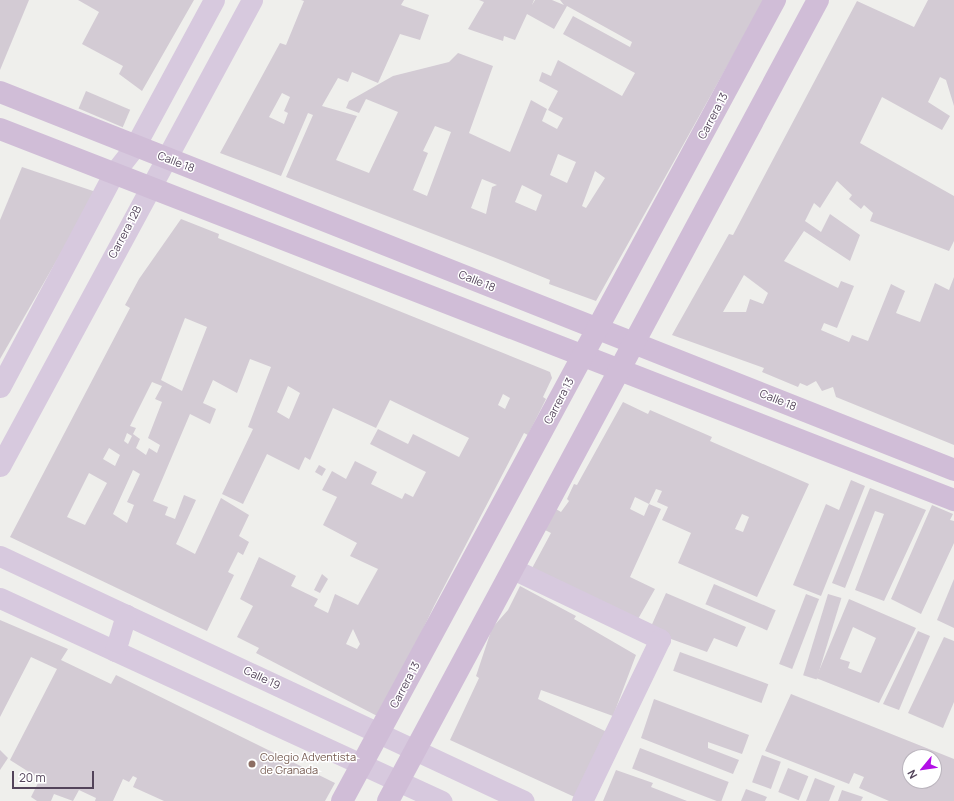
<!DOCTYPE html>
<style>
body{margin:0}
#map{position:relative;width:954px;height:801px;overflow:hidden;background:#efefec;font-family:Manrope,sans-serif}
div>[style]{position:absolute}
.building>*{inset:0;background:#d3cbd4;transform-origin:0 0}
.street>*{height:21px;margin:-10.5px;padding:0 10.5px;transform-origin:10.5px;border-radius:10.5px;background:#d7c9de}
.secondary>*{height:22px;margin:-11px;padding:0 11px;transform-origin:11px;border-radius:11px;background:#d0bdd7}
.dots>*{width:11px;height:11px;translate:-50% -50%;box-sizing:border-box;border:2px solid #fff;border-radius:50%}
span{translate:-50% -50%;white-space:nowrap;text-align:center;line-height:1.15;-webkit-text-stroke:3px #fff;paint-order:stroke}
.street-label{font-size:11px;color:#53445a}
.education-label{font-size:11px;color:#785e54}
.left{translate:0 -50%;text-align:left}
.north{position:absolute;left:902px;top:749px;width:40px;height:40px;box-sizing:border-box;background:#fff;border:1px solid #bab4bd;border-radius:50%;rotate:241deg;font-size:11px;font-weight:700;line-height:16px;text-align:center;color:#53445a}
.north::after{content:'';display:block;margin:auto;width:14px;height:18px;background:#b20fe6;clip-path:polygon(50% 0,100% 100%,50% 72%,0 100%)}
.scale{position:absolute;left:12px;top:771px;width:82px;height:18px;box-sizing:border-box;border:2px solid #53445a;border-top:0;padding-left:5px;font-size:12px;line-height:14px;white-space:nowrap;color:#53445a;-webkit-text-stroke:3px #fff;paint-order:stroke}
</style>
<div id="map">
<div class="building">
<div style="clip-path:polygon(0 0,29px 0,0 70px)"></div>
<div style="clip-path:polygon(78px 0,194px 0,142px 91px,119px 74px,123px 66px,82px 44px,99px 12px)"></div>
<div style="clip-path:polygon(evenodd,301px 0,404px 0,401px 5px,429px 15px,420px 40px,400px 34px,378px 83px,352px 72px,348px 82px,338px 78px,322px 106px,357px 116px,336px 160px,369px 173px,398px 112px,366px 99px,359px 113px,346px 108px,349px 101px,393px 76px,449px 62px,458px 53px,493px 66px,469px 133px,510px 152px,531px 100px,547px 109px,542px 121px,557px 129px,563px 118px,548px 110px,558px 91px,539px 81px,542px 72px,551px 76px,558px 60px,622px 96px,635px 73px,563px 34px,573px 16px,630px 47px,632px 42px,567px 6px,554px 29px,527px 14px,515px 40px,504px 36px,503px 41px,468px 29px,484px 2px,479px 0,534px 0,532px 5px,535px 0,552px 0,564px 5px,560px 0,764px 0,596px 301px,549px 284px,550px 280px,493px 257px,286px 177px,313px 115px,308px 113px,281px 176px,220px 153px,280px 43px,286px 45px,304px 1px,301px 0,282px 93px,290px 97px,284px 111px,288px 113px,284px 124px,269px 117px,282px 93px,301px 0,435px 126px,451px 132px,427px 196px,413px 190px,428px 153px,423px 151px,435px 126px,301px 0,558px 154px,576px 162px,567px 183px,550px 175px,558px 154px,301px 0,595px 171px,605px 178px,586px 208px,582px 206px,595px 171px,301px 0,482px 179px,497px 185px,492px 187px,486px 214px,471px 208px,482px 179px,301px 0,522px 185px,542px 195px,536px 211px,515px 202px,522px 185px)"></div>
<div style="clip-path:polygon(evenodd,928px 0,954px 0,954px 106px,946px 80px,940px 77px,928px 102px,950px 116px,942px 130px,882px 97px,860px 143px,954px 196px,954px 241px,949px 251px,870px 221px,873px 213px,864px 205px,861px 209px,849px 199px,852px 195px,837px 181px,820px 208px,814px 203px,805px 221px,821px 232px,830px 214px,860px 235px,850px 261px,804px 231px,784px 261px,838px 288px,841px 281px,854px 286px,837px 328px,824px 323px,821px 330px,849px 342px,852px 335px,868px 341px,891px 284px,905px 291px,896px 313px,920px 322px,935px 283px,949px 290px,954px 277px,954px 445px,836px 397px,833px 387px,822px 391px,816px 381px,807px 386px,800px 383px,798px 387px,762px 372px,764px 368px,672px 335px,729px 234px,733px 235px,857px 1px,914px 27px,928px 0,744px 275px,768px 293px,763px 304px,750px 299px,746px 312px,723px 312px,744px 275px)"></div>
<div style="left:86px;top:91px;width:48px;height:19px;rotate:23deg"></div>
<div style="clip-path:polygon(22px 167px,96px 192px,0 359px,0 220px)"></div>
<div style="clip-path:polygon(evenodd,181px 219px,219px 234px,218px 238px,550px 372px,552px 378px,543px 397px,546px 399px,528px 435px,524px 433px,434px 606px,381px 718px,256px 653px,259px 648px,237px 637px,253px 606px,240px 599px,259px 557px,296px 576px,291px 586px,318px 599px,314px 606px,328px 613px,335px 594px,358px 605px,378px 569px,350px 556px,357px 543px,323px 525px,337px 497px,322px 490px,332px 471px,346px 479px,355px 461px,377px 472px,371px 484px,402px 499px,405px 493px,413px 497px,426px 472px,370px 444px,378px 429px,408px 444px,413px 434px,459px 457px,469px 438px,390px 400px,376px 428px,333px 408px,310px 460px,305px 457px,299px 470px,267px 454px,243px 504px,222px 494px,253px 429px,248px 427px,271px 367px,250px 359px,237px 393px,213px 380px,203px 403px,216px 409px,210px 424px,190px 414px,153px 501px,168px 507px,165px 515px,175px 519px,184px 495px,196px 500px,176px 544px,195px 554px,221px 498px,249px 515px,239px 536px,249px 542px,243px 555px,238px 552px,228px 572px,234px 575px,207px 631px,10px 537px,130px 308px,125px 305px,139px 279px,181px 219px,185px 318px,207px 327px,182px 391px,161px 380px,185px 318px,181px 219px,152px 382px,162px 386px,155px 399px,162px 402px,148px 438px,160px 445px,157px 453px,149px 448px,146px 455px,136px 448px,140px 439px,133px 434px,136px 428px,130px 426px,152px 382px,181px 219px,288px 386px,300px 393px,289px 419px,277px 412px,288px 386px,181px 219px,503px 394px,510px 398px,505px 409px,498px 405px,503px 394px,181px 219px,127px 433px,132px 436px,128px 444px,124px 441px,127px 433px,181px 219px,109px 448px,120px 455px,115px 466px,103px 459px,109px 448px,181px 219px,133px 470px,140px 474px,127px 502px,134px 505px,127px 523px,113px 514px,133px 470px,181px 219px,89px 473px,107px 483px,85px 525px,67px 517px,89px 473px,181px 219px,353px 629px,360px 644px,357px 649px,346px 644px,353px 629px)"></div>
<div style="clip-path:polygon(evenodd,623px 402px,648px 414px,650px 410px,712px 437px,710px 441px,809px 484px,757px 597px,678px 563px,691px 533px,662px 520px,668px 507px,657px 502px,662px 491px,656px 489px,649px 504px,635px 497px,630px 509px,644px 516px,649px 504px,661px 509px,630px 577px,655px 589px,638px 619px,530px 572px,551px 533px,545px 530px,556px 509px,561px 512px,569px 501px,567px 499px,574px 484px,577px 485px,623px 402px,742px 514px,749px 517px,743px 532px,735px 529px,742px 514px)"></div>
<div style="left:319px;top:465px;width:8px;height:8px;rotate:30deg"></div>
<div style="clip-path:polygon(851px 480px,865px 486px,821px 596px,793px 585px,826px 504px,839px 510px)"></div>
<div style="clip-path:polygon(870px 488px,926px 510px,884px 601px,855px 590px,884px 514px,875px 511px,845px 588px,832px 583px)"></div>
<div style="clip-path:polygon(932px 505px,953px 514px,950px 520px,954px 521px,954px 543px,921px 614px,891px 599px)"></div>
<div style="clip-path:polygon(322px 574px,328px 579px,320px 593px,314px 590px)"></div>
<div style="clip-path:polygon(954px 579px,954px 628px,937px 620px)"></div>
<div style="left:714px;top:584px;width:67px;height:22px;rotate:23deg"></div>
<div style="clip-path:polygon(520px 586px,576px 616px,574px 619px,636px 655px,613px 716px,541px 690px,538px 699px,607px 732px,579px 799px,450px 740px,479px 678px,476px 676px,492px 628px,508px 610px)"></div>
<div style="clip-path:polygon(666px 593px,746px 627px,737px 647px,714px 638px,707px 652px,649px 631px)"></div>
<div style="left:806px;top:594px;width:14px;height:75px;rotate:21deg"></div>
<div style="left:828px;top:594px;width:14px;height:85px;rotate:17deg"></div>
<div style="clip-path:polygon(evenodd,849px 599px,916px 628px,879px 703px,816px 678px,849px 599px,853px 627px,876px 638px,861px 673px,848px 668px,850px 662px,840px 659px,853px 627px)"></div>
<div style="clip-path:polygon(0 620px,68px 649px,61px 660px,111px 684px,116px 675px,335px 783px,325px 801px,164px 801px,133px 787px,137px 778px,133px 776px,129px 782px,123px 779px,113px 801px,95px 801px,96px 798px,79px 790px,73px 801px,54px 794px,51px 801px,37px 801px,31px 797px,40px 779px,10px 760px,57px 669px,31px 657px,0 717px)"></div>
<div style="clip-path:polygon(918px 631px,930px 636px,899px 710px,883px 704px)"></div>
<div style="clip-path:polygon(944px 637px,954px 641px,954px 702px,943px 728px,908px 713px)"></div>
<div style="left:680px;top:652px;width:94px;height:20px;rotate:20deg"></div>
<div style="clip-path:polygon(evenodd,791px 694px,954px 759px,954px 801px,889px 801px,859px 788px,864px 777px,854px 773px,849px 784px,765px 751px,791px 694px,910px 757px,934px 757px,934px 781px,910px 781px,910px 757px)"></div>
<div style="clip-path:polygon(654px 699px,749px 735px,742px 754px,708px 742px,708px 748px,739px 760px,733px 774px,641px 738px)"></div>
<div style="left:640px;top:748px;width:95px;height:22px;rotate:21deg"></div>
<div style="clip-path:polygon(0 750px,8px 758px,0 770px)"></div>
<div style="left:762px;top:755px;width:20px;height:29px;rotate:20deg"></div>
<div style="left:788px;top:768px;width:22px;height:26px;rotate:22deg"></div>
<div style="clip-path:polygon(616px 770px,653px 783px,651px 787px,687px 801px,603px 801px)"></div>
<div style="clip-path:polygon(815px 778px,835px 786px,829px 801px,806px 801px)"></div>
<div style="clip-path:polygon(746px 789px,767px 797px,765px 801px,741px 801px)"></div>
<div style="clip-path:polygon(842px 790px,863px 797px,861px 801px,838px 801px)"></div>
</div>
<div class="street">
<div style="left:0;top:387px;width:242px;rotate:-62deg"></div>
<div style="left:114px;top:173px;width:34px;rotate:-52deg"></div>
<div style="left:135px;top:146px;width:166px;rotate:-61.6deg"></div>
<div style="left:0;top:466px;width:530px;rotate:-61.6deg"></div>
<div style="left:0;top:556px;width:578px;rotate:25.06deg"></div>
<div style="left:513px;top:569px;width:163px;rotate:25.5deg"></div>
<div style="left:660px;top:639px;width:180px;rotate:115.7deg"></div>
<div style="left:0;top:598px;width:486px;rotate:24.7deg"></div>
<div style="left:115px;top:651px;width:38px;rotate:-73deg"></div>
</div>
<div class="secondary">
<div style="left:0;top:92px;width:1026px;rotate:21.61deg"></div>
<div style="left:0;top:129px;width:1024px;rotate:21.25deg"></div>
<div style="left:342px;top:801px;width:911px;rotate:-61.61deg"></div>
<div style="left:388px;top:801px;width:909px;rotate:-61.77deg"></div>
</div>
<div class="dots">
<div style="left:252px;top:764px;background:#8d6e63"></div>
</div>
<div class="street-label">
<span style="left:713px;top:116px;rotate:-62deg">Carrera 13</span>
<span style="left:176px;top:162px;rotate:21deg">Calle 18</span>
<span style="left:125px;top:232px;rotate:-62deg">Carrera 12B</span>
<span style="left:477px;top:281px;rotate:22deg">Calle 18</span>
<span style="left:778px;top:400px;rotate:22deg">Calle 18</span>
<span style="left:559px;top:401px;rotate:-62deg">Carrera 13</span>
<span style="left:262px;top:678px;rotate:25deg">Calle 19</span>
<span style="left:405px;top:685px;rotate:-62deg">Carrera 13</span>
</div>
<div class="education-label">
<span class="left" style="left:260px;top:764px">Colegio Adventista<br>de Granada</span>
</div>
<div class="north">N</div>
<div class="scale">20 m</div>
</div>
